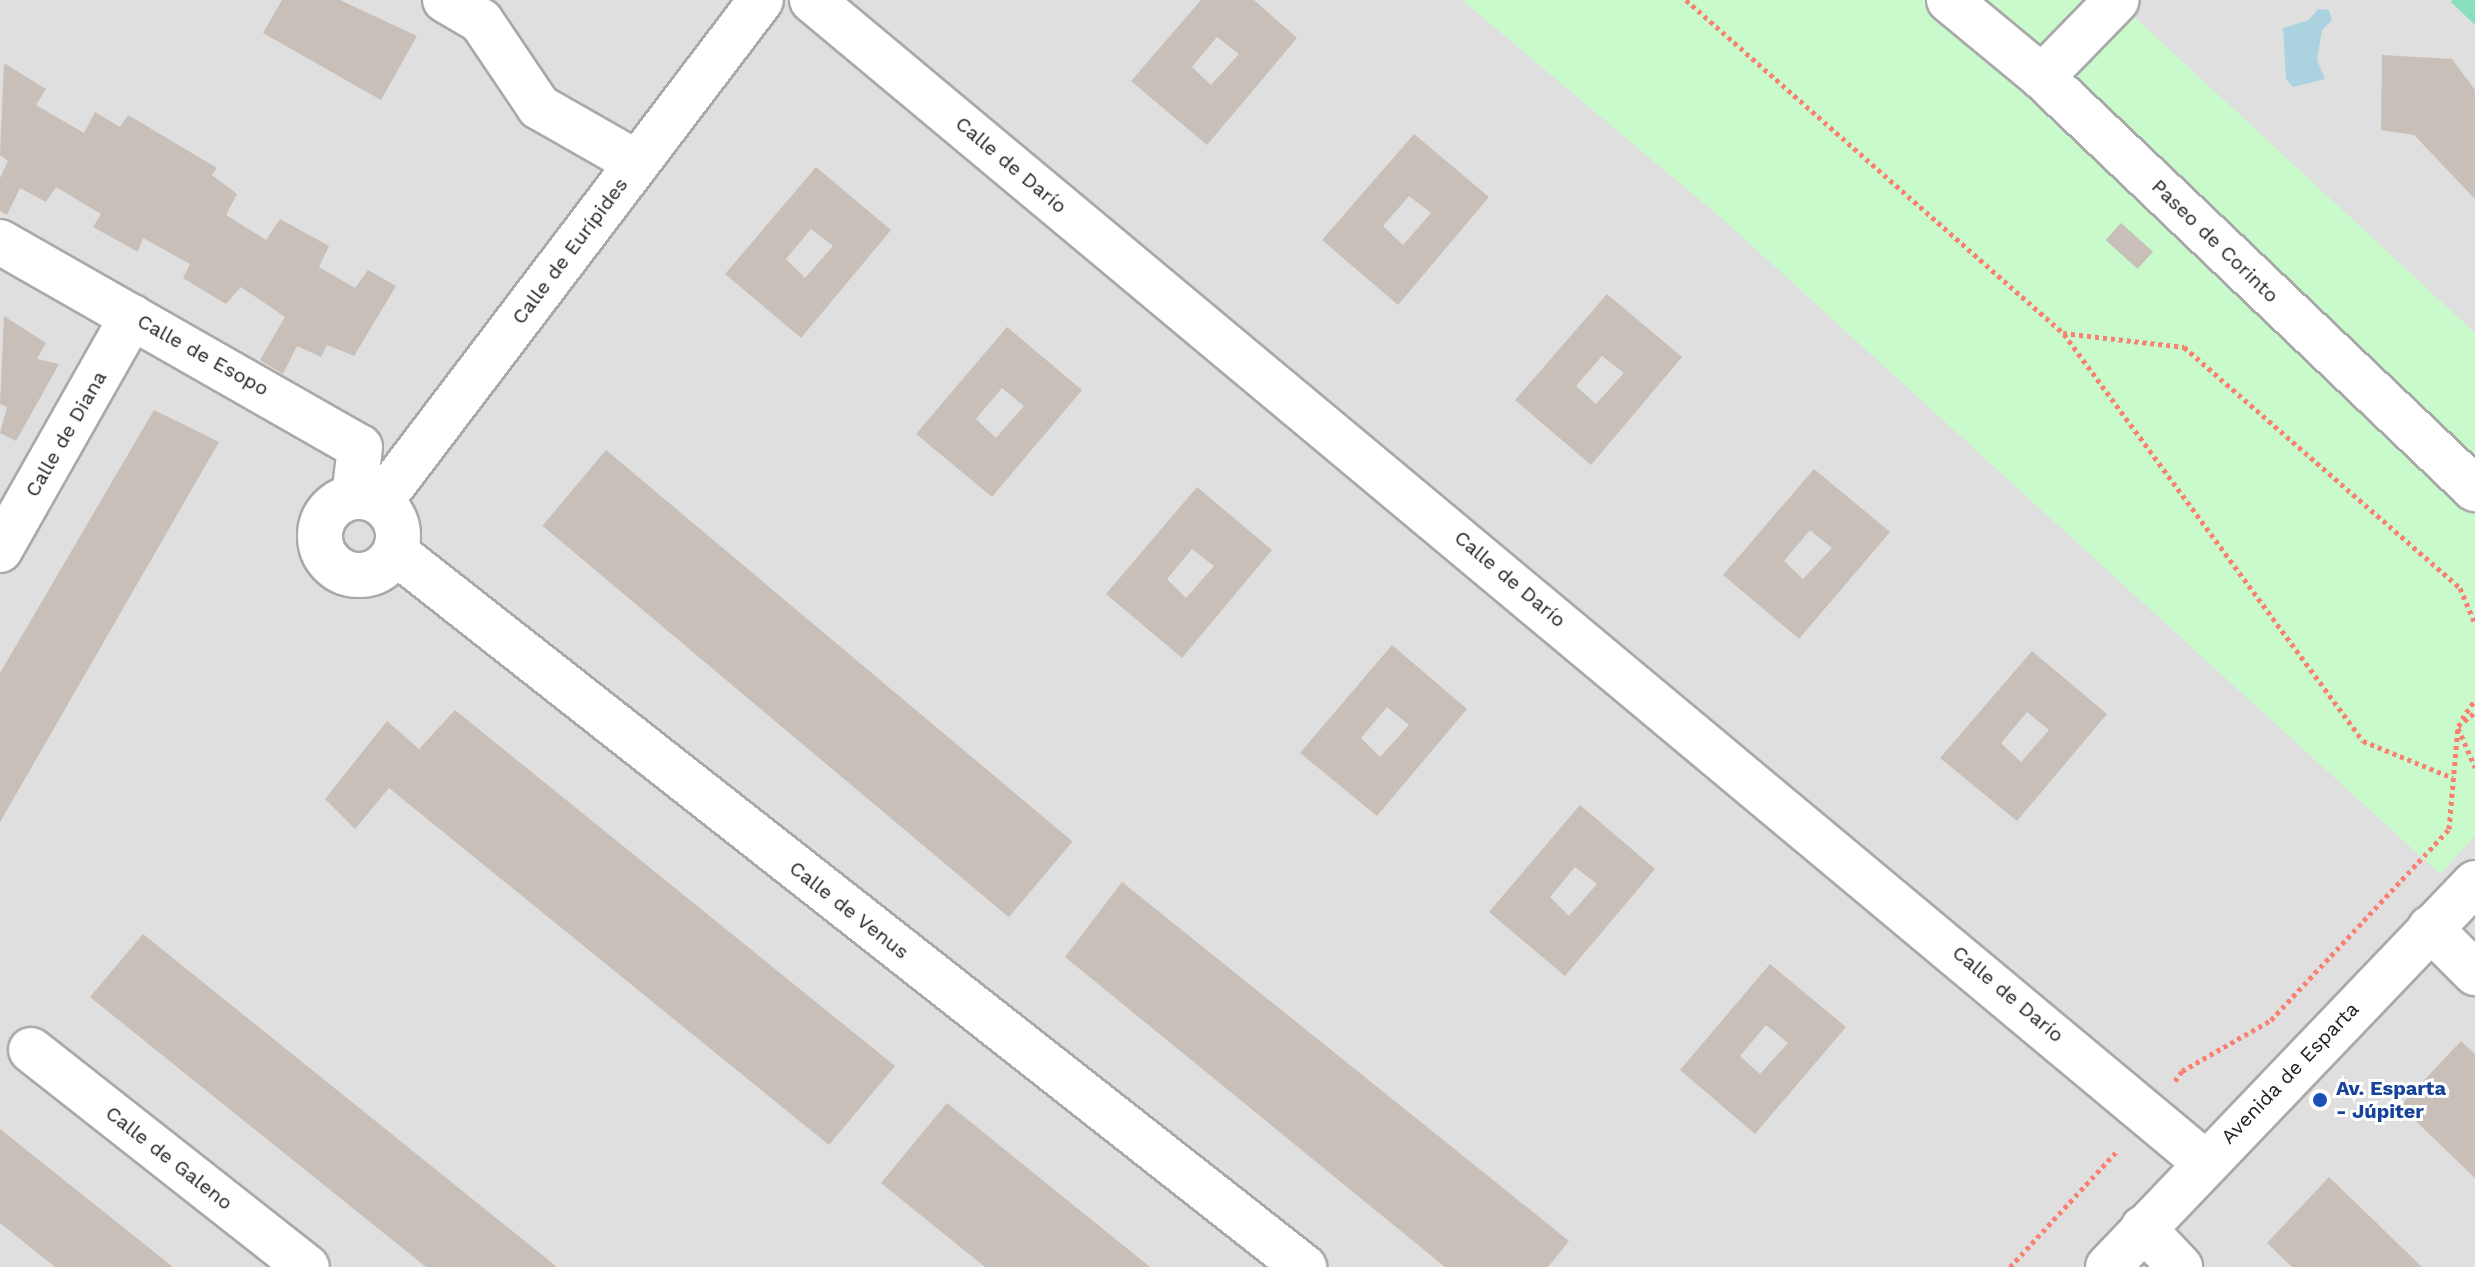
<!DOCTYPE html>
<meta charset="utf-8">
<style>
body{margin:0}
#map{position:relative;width:2475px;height:1267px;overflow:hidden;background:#f2efe9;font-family:"Work Sans",sans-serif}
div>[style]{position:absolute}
.residential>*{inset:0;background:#e0dfdf;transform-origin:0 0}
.park>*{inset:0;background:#c8facc}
.pitch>*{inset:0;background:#88e0be}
.water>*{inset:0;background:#aad3df}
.building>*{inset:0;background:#c7bfb8;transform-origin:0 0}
.path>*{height:5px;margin-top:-2.5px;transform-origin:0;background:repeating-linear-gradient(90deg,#fa8072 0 4px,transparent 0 8px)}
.roads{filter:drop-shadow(2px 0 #a9a9a9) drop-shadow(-2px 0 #a9a9a9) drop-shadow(0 2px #a9a9a9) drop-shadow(0 -2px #a9a9a9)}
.minor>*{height:44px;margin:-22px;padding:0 22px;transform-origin:22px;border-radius:22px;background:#fff}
.minor>.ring{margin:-22px;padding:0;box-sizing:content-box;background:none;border:44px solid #fff;border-radius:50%}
.dots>*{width:22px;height:22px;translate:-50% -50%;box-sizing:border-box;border:4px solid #fff;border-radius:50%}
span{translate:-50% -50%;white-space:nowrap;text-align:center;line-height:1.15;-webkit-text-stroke:6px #fff;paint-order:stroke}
.street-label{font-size:20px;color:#222}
.transit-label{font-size:20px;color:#164399;font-weight:700}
.left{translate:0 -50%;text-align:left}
</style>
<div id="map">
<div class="residential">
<div style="left:0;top:0;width:2475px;height:1267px"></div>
</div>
<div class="park">
<div style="clip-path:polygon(1462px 0,2116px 0,2475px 333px,2475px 836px,2440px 874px,1726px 222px)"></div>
</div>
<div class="pitch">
<div style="clip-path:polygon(2453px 0,2475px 0,2475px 25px,2451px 2px)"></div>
</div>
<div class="water">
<div style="clip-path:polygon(2318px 9px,2329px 10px,2332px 20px,2322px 30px,2317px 60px,2325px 79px,2293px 87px,2286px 79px,2283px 28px,2309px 20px)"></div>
</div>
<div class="building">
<div style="clip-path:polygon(282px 0,340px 0,417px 36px,381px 100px,263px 33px)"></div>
<div style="clip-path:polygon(evenodd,1201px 0,1254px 0,1297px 38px,1207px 145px,1131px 81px,1201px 0,1217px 37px,1239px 54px,1211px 85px,1192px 67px,1217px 37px)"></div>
<div style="clip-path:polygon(2382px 55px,2452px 59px,2475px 90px,2475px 199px,2414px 135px,2381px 130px)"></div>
<div style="clip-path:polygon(4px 63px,46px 89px,36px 105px,84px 133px,95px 112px,120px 127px,128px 115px,217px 168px,212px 175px,237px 194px,226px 215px,266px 240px,280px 219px,329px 246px,319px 267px,355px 288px,368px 270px,396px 286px,354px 356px,327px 345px,321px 357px,297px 346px,283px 374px,260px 360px,285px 317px,241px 287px,226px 304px,183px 278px,190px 264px,143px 238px,138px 252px,93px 227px,101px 214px,56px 187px,46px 202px,20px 188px,7px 215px,0 211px,0 178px,8px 161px,0 155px)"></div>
<div style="clip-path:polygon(evenodd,1414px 134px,1489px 197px,1398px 305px,1322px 240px,1414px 134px,1409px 196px,1431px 213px,1403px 245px,1383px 226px,1409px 196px)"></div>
<div style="clip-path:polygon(evenodd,816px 167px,891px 230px,801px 338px,725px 274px,816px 167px,811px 229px,833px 246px,805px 278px,786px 259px,811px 229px)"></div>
<div style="left:2121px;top:223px;width:43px;height:23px;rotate:42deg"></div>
<div style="clip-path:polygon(evenodd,1607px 294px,1682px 357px,1591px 465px,1515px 400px,1607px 294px,1602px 356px,1624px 373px,1596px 404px,1576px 386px,1602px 356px)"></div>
<div style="clip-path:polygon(4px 316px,46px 343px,37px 359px,59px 364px,16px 441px,0 433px,7px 407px,0 404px)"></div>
<div style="clip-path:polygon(evenodd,1007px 327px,1082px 390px,992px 497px,916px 434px,1007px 327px,1002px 388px,1024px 406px,996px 438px,976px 419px,1002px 388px)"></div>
<div style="clip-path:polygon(154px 410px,219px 442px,0 822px,0 673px)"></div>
<div style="left:606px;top:450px;width:609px;height:99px;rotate:40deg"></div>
<div style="clip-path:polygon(evenodd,1814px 469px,1890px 532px,1799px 639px,1723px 575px,1814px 469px,1810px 530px,1832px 548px,1803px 579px,1784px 561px,1810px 530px)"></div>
<div style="clip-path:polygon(evenodd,1197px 487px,1272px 550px,1182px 658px,1106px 594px,1197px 487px,1192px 549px,1214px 566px,1186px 598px,1167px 579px,1192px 549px)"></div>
<div style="clip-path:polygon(evenodd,1392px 645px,1467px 709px,1377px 816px,1300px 753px,1392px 645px,1387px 707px,1409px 725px,1380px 757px,1361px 738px,1387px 707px)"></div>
<div style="clip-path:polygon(evenodd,2032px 651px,2107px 714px,2017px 821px,1940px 758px,2032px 651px,2027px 712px,2049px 730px,2021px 762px,2001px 743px,2027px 712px)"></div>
<div style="clip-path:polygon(455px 710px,895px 1066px,829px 1145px,389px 788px,355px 829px,325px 799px,387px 721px,419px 749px)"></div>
<div style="clip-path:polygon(evenodd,1580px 805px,1655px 869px,1565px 976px,1489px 912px,1580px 805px,1575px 867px,1597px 884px,1569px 916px,1550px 897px,1575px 867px)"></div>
<div style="clip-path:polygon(1122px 882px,1569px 1241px,1548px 1267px,1445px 1267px,1065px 957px)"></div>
<div style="clip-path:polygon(143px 934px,557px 1267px,426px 1267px,90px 997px)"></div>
<div style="clip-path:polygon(evenodd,1770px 964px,1846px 1027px,1755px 1134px,1680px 1070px,1770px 964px,1766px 1025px,1788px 1043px,1760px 1074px,1740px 1056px,1766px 1025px)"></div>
<div style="clip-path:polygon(2461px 1041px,2475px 1054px,2475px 1178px,2400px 1106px)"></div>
<div style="clip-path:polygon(947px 1103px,1150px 1267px,985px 1267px,881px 1183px)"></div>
<div style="clip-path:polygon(0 1129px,173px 1267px,55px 1267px,0 1223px)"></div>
<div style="clip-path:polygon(2329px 1177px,2422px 1267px,2292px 1267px,2267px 1243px)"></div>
</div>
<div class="path">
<div style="left:1686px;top:0;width:503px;rotate:41.45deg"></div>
<div style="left:2063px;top:333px;width:122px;rotate:6.6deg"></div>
<div style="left:2184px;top:347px;width:366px;rotate:41.1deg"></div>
<div style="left:2460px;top:588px;width:39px;rotate:67deg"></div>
<div style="left:2064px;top:334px;width:505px;rotate:53.7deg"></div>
<div style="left:2363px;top:741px;width:97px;rotate:22.3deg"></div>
<div style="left:2462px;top:719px;width:23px;rotate:-56deg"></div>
<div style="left:2458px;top:728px;width:43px;rotate:66.4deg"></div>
<div style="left:2175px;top:1081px;width:12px;rotate:-55deg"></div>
<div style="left:2182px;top:1071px;width:103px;rotate:-29.8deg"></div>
<div style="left:2271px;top:1020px;width:261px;rotate:-47deg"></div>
<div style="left:2449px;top:829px;width:103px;rotate:-85deg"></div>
<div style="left:2458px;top:726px;width:22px;rotate:-39deg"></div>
<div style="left:2010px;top:1267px;width:159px;rotate:-47.3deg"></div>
</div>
<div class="roads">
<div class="minor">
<div style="left:445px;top:0;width:42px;rotate:30.3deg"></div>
<div style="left:481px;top:21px;width:104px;rotate:56deg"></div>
<div style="left:539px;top:107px;width:113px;rotate:29.7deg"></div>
<div style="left:812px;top:0;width:1813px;rotate:39.85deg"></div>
<div style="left:1949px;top:0;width:121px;rotate:39.6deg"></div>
<div style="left:2042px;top:77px;width:598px;rotate:43.58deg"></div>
<div style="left:2042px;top:77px;width:107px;rotate:-45.8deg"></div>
<div style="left:0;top:242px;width:414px;rotate:29.7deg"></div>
<div style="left:360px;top:447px;width:50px;rotate:96.8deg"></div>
<div class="ring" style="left:320px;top:497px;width:34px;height:34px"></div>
<div style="left:380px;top:502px;width:630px;rotate:-52.8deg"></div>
<div style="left:0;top:550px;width:268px;rotate:-60.5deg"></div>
<div style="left:395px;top:552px;width:1157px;rotate:38.19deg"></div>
<div style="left:2430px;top:928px;width:64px;rotate:45deg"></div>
<div style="left:31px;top:1050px;width:351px;rotate:38.2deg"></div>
<div style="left:2143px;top:1228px;width:54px;rotate:46.5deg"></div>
<div style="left:2108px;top:1267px;width:531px;rotate:-46.3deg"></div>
</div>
</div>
<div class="dots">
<div style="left:2320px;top:1100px;background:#1a4fb4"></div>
</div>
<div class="street-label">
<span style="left:1011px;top:165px;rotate:40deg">Calle de Darío</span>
<span style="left:2215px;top:241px;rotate:44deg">Paseo de Corinto</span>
<span style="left:570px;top:251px;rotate:-53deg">Calle de Eurípides</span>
<span style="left:203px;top:355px;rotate:29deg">Calle de Esopo</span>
<span style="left:66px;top:434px;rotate:-60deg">Calle de Diana</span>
<span style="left:1510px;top:579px;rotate:40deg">Calle de Darío</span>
<span style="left:849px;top:910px;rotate:38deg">Calle de Venus</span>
<span style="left:2008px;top:994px;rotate:40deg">Calle de Darío</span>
<span style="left:2290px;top:1073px;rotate:-46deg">Avenida de Esparta</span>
<span style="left:169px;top:1158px;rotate:38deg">Calle de Galeno</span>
</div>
<div class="transit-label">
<span class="left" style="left:2336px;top:1100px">Av. Esparta<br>- Júpiter</span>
</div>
</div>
